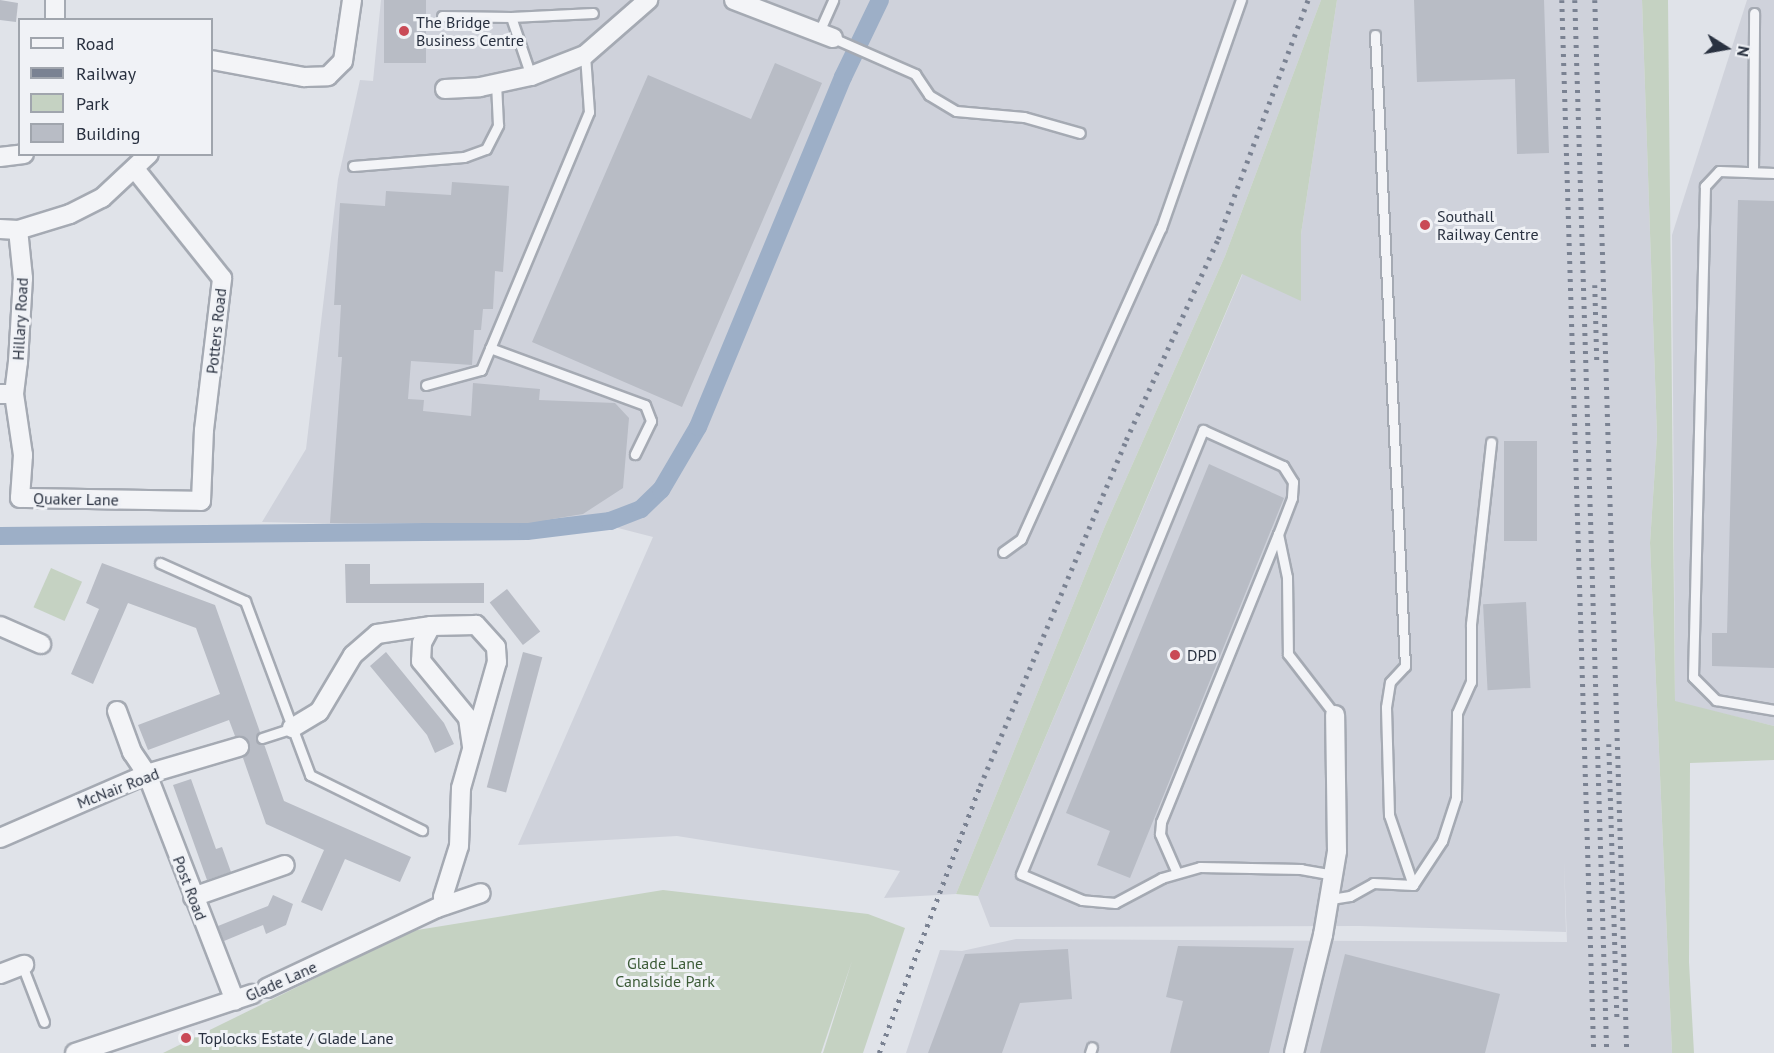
<!DOCTYPE html>
<style>
body{margin:0}
#map{position:relative;width:1774px;height:1053px;overflow:hidden;background:#e0e3e9;font-family:"PT Sans",sans-serif}
div>[style]{position:absolute}
.built>*{inset:0;background:#cfd2db}
.green>*{inset:0;background:#c5d2c2;transform-origin:0 0}
.canal>*{height:18px;margin:-9px;padding:0 9px;transform-origin:9px;border-radius:9px;background:#9dafc7}
.building>*{inset:0;background:#b8bcc5;transform-origin:0 0}
.roads{filter:drop-shadow(2px 0 #a5aab3) drop-shadow(-2px 0 #a5aab3) drop-shadow(0 2px #a5aab3) drop-shadow(0 -2px #a5aab3)}
.service>*{height:9px;margin:-4.5px;padding:0 4.5px;transform-origin:4.5px;border-radius:4.5px;background:#f3f4f7}
.minor>*{height:18px;margin:-9px;padding:0 9px;transform-origin:9px;border-radius:9px;background:#f3f4f7}
.rail>*{height:4.5px;margin-top:-2.25px;transform-origin:0;background:repeating-linear-gradient(90deg,#7a8292 0 3px,transparent 0 9px)}
.dots>*{width:16px;height:16px;translate:-50% -50%;box-sizing:border-box;border:3px solid #f0f2f6;border-radius:50%}
span{translate:-50% -50%;white-space:nowrap;text-align:center;line-height:1.15;-webkit-text-stroke:6px #f0f2f6;paint-order:stroke}
.poi-label{font-size:16px;color:#293140}
.left{translate:0 -50%;text-align:left}
.street-label{font-size:16px;color:#293140}
.park-label{font-size:16px;color:#3c5b37}
.legend{position:absolute;left:18px;top:18px;width:195px;height:138px;box-sizing:border-box;background:#f0f2f6;border:2px solid #a0a5ad;margin:0;padding:8px 10px;list-style:none;font-size:18px;color:#293140}
.legend li{display:flex;align-items:center;gap:12px;height:30px}
.legend b{width:30px;border:2px solid #a0a5ad}
.north{position:absolute;left:1696px;top:18px;width:60px;height:60px;-webkit-text-stroke:4px #f0f2f6;paint-order:stroke;rotate:101deg;font-size:16px;font-weight:700;line-height:24px;text-align:center;color:#293140}
.north::after{content:'';display:block;margin:auto;width:21px;height:27px;background:#293140;clip-path:polygon(50% 0,100% 100%,50% 72%,0 100%)}
</style>
<div id="map">
<div class="built">
<div style="clip-path:polygon(381px 0,1321px 0,1225px 256px,1105px 526px,956px 894px,884px 898px,900px 871px,677px 836px,518px 845px,653px 537px,583px 519px,516px 528px,262px 522px,306px 449px,338px 179px,360px 80px,373px 81px)"></div>
<div style="clip-path:polygon(1337px 0,1642px 0,1657px 436px,1650px 543px,1672px 1053px,906px 1053px,940px 950px,962px 951px,1016px 939px,1567px 942px,1564px 860px,1566px 932px,1360px 926px,990px 927px,978px 896px,1243px 273px,1301px 300px,1301px 234px)"></div>
<div style="clip-path:polygon(1747px 0,1774px 0,1774px 726px,1675px 702px,1672px 235px)"></div>
</div>
<div class="green">
<div style="clip-path:polygon(1321px 0,1337px 0,1301px 234px,1301px 301px,1242px 274px,978px 896px,956px 894px,1105px 526px,1225px 256px)"></div>
<div style="clip-path:polygon(1642px 0,1668px 0,1675px 701px,1774px 726px,1774px 760px,1690px 763px,1689px 962px,1694px 1053px,1672px 1053px,1650px 543px,1657px 436px)"></div>
<div style="left:51px;top:568px;width:34px;height:43px;rotate:24deg"></div>
<div style="clip-path:polygon(663px 890px,868px 914px,905px 928px,863px 1053px,823px 1053px,852px 961px,821px 1053px,163px 1053px,411px 931px)"></div>
</div>
<div class="canal">
<div style="left:0;top:536px;width:527px;rotate:-0.54deg"></div>
<div style="left:527px;top:531px;width:84px;rotate:-6.9deg"></div>
<div style="left:610px;top:521px;width:33px;rotate:-21deg"></div>
<div style="left:641px;top:509px;width:28px;rotate:-44deg"></div>
<div style="left:661px;top:490px;width:73px;rotate:-59.6deg"></div>
<div style="left:698px;top:427px;width:379px;rotate:-67.5deg"></div>
<div style="left:843px;top:77px;width:85px;rotate:-64.3deg"></div>
</div>
<div class="building">
<div style="clip-path:polygon(0 0,18px 3px,16px 22px,0 20px)"></div>
<div style="left:384px;top:0;width:42px;height:63px"></div>
<div style="clip-path:polygon(1414px 0,1544px 0,1549px 153px,1517px 154px,1515px 79px,1417px 82px)"></div>
<div style="clip-path:polygon(775px 63px,822px 83px,682px 407px,532px 342px,648px 75px,751px 119px)"></div>
<div style="clip-path:polygon(452px 182px,509px 186px,503px 272px,495px 271px,493px 309px,483px 309px,481px 330px,474px 330px,472px 365px,411px 361px,408px 399px,424px 400px,423px 411px,471px 416px,473px 383px,540px 389px,539px 400px,615px 403px,629px 418px,623px 488px,583px 514px,528px 523px,330px 523px,342px 357px,338px 357px,341px 305px,334px 305px,340px 203px,385px 206px,386px 191px,451px 195px)"></div>
<div style="clip-path:polygon(1738px 200px,1774px 201px,1774px 668px,1712px 666px,1712px 633px,1727px 633px)"></div>
<div style="left:1504px;top:441px;width:33px;height:100px"></div>
<div style="clip-path:polygon(1209px 464px,1284px 498px,1130px 878px,1097px 865px,1110px 831px,1066px 813px)"></div>
<div style="clip-path:polygon(102px 563px,215px 605px,260px 732px,256px 741px,264px 744px,284px 801px,411px 857px,400px 882px,345px 859px,322px 911px,301px 902px,324px 850px,266px 824px,243px 758px,250px 750px,250px 743px,242px 736px,235px 736px,229px 720px,148px 750px,138px 725px,220px 694px,196px 628px,128px 603px,93px 684px,71px 674px,99px 609px,86px 603px)"></div>
<div style="clip-path:polygon(345px 564px,370px 564px,370px 584px,484px 583px,484px 603px,346px 603px)"></div>
<div style="left:507px;top:589px;width:54px;height:22px;rotate:52deg"></div>
<div style="left:1526px;top:602px;width:86px;height:43px;rotate:87deg"></div>
<div style="clip-path:polygon(386px 652px,444px 723px,454px 744px,435px 753px,427px 735px,370px 666px)"></div>
<div style="left:523px;top:652px;width:20px;height:140px;rotate:15deg"></div>
<div style="clip-path:polygon(191px 779px,216px 849px,222px 847px,231px 872px,207px 880px,173px 785px)"></div>
<div style="clip-path:polygon(273px 895px,293px 904px,286px 925px,266px 934px,263px 925px,224px 941px,218px 926px,268px 906px)"></div>
<div style="clip-path:polygon(1178px 946px,1294px 948px,1269px 1053px,1170px 1053px,1183px 1001px,1166px 997px)"></div>
<div style="clip-path:polygon(1068px 949px,1072px 999px,1020px 1003px,1002px 1053px,928px 1053px,965px 954px)"></div>
<div style="clip-path:polygon(1345px 954px,1500px 994px,1485px 1053px,1320px 1053px)"></div>
</div>
<div class="roads">
<div class="service">
<div style="left:442px;top:16px;width:69px;rotate:0.8deg"></div>
<div style="left:511px;top:17px;width:62px;rotate:71.3deg"></div>
<div style="left:511px;top:17px;width:82px;rotate:-2.8deg"></div>
<div style="left:819px;top:32px;width:35px;rotate:-66deg"></div>
<div style="left:833px;top:38px;width:90px;rotate:23.7deg"></div>
<div style="left:915px;top:74px;width:25px;rotate:56deg"></div>
<div style="left:929px;top:95px;width:31px;rotate:31deg"></div>
<div style="left:956px;top:111px;width:68px;rotate:5deg"></div>
<div style="left:1024px;top:117px;width:58px;rotate:15.9deg"></div>
<div style="left:353px;top:166px;width:111px;rotate:-4.6deg"></div>
<div style="left:464px;top:157px;width:23px;rotate:-20deg"></div>
<div style="left:486px;top:149px;width:27px;rotate:-63deg"></div>
<div style="left:498px;top:125px;width:42px;rotate:-92.7deg"></div>
<div style="left:1753px;top:172px;width:159px;rotate:-89.6deg"></div>
<div style="left:1774px;top:173px;width:55px;rotate:-177.9deg"></div>
<div style="left:1719px;top:171px;width:21px;rotate:133deg"></div>
<div style="left:1705px;top:186px;width:491px;rotate:91.4deg"></div>
<div style="left:1693px;top:677px;width:33px;rotate:45deg"></div>
<div style="left:1716px;top:700px;width:59px;rotate:9.8deg"></div>
<div style="left:490px;top:348px;width:165px;rotate:20.2deg"></div>
<div style="left:645px;top:405px;width:17px;rotate:69deg"></div>
<div style="left:651px;top:421px;width:37px;rotate:116deg"></div>
<div style="left:426px;top:385px;width:57px;rotate:-15.3deg"></div>
<div style="left:481px;top:370px;width:280px;rotate:-67.3deg"></div>
<div style="left:589px;top:112px;width:57px;rotate:-94deg"></div>
<div style="left:1003px;top:552px;width:22px;rotate:-36deg"></div>
<div style="left:1021px;top:539px;width:341px;rotate:-65.8deg"></div>
<div style="left:1161px;top:228px;width:242px;rotate:-70.7deg"></div>
<div style="left:160px;top:563px;width:93px;rotate:24.1deg"></div>
<div style="left:245px;top:601px;width:186px;rotate:69.5deg"></div>
<div style="left:310px;top:775px;width:125px;rotate:26.2deg"></div>
<div style="left:262px;top:738px;width:32px;rotate:-18deg"></div>
<div style="left:1177px;top:873px;width:43px;rotate:-113.6deg"></div>
<div style="left:1160px;top:834px;width:12px;rotate:-85deg"></div>
<div style="left:1161px;top:822px;width:311px;rotate:-67.9deg"></div>
<div style="left:1334px;top:875px;width:34px;rotate:-170deg"></div>
<div style="left:1301px;top:869px;width:101px;rotate:-178.9deg"></div>
<div style="left:1200px;top:867px;width:40px;rotate:164deg"></div>
<div style="left:1162px;top:878px;width:53px;rotate:152deg"></div>
<div style="left:1115px;top:903px;width:33px;rotate:-175deg"></div>
<div style="left:1082px;top:900px;width:66px;rotate:-156.9deg"></div>
<div style="left:1021px;top:874px;width:480px;rotate:-67.7deg"></div>
<div style="left:1203px;top:430px;width:88px;rotate:24.2deg"></div>
<div style="left:1283px;top:466px;width:19px;rotate:58deg"></div>
<div style="left:1293px;top:482px;width:16px;rotate:94deg"></div>
<div style="left:1292px;top:498px;width:39px;rotate:111deg"></div>
<div style="left:1278px;top:534px;width:44px;rotate:78.2deg"></div>
<div style="left:1287px;top:577px;width:77px;rotate:89.3deg"></div>
<div style="left:1288px;top:654px;width:77px;rotate:52.4deg"></div>
<div style="left:1413px;top:885px;width:53px;rotate:-56.6deg"></div>
<div style="left:1442px;top:841px;width:45px;rotate:-72deg"></div>
<div style="left:1456px;top:798px;width:85px;rotate:-89.3deg"></div>
<div style="left:1457px;top:713px;width:34px;rotate:-66deg"></div>
<div style="left:1471px;top:682px;width:58px;rotate:-90deg"></div>
<div style="left:1471px;top:624px;width:183px;rotate:-83.7deg"></div>
<div style="left:1331px;top:899px;width:19px;rotate:-9deg"></div>
<div style="left:1350px;top:896px;width:26px;rotate:-29deg"></div>
<div style="left:1373px;top:883px;width:40px;rotate:2.9deg"></div>
<div style="left:1413px;top:885px;width:74px;rotate:-108.9deg"></div>
<div style="left:1389px;top:815px;width:108px;rotate:-91.6deg"></div>
<div style="left:1386px;top:707px;width:25px;rotate:-81deg"></div>
<div style="left:1390px;top:682px;width:22px;rotate:-47deg"></div>
<div style="left:1405px;top:666px;width:632px;rotate:-92.72deg"></div>
<div style="left:22px;top:965px;width:61px;rotate:68.9deg"></div>
<div style="left:1090px;top:1053px;width:6px;rotate:-72deg"></div>
</div>
<div class="minor">
<div style="left:55px;top:0;width:20px;rotate:90deg"></div>
<div style="left:734px;top:0;width:106px;rotate:21deg"></div>
<div style="left:212px;top:60px;width:94px;rotate:10.5deg"></div>
<div style="left:304px;top:77px;width:24px;rotate:-2deg"></div>
<div style="left:328px;top:76px;width:21px;rotate:-45deg"></div>
<div style="left:343px;top:61px;width:62px;rotate:-81.6deg"></div>
<div style="left:445px;top:89px;width:35px;rotate:-3deg"></div>
<div style="left:480px;top:87px;width:52px;rotate:-12.2deg"></div>
<div style="left:531px;top:76px;width:58px;rotate:-21.3deg"></div>
<div style="left:585px;top:55px;width:84px;rotate:-41.1deg"></div>
<div style="left:0;top:157px;width:24px;rotate:-7deg"></div>
<div style="left:0;top:229px;width:18px;rotate:3deg"></div>
<div style="left:18px;top:230px;width:54px;rotate:-17.1deg"></div>
<div style="left:70px;top:214px;width:36px;rotate:-27deg"></div>
<div style="left:102px;top:198px;width:64px;rotate:-43.1deg"></div>
<div style="left:0;top:394px;width:14px"></div>
<div style="left:14px;top:394px;width:32px;rotate:-83deg"></div>
<div style="left:18px;top:362px;width:84px;rotate:-86.6deg"></div>
<div style="left:23px;top:278px;width:48px;rotate:-95.9deg"></div>
<div style="left:14px;top:394px;width:62px;rotate:81.6deg"></div>
<div style="left:23px;top:455px;width:43px;rotate:94deg"></div>
<div style="left:20px;top:498px;width:181px;rotate:0.9deg"></div>
<div style="left:201px;top:501px;width:71px;rotate:-87.6deg"></div>
<div style="left:204px;top:430px;width:153px;rotate:-83.2deg"></div>
<div style="left:222px;top:278px;width:139px;rotate:-128.6deg"></div>
<div style="left:0;top:626px;width:45px;rotate:23.7deg"></div>
<div style="left:117px;top:711px;width:44px;rotate:69.9deg"></div>
<div style="left:132px;top:752px;width:27px;rotate:56deg"></div>
<div style="left:147px;top:774px;width:243px;rotate:68.8deg"></div>
<div style="left:292px;top:728px;width:31px;rotate:-31deg"></div>
<div style="left:319px;top:712px;width:66px;rotate:-59.2deg"></div>
<div style="left:353px;top:655px;width:32px;rotate:-41deg"></div>
<div style="left:377px;top:634px;width:55px;rotate:-8.4deg"></div>
<div style="left:0;top:838px;width:160px;rotate:-23.5deg"></div>
<div style="left:147px;top:774px;width:96px;rotate:-16.4deg"></div>
<div style="left:193px;top:897px;width:97px;rotate:-19.2deg"></div>
<div style="left:445px;top:905px;width:8px;rotate:-104deg"></div>
<div style="left:443px;top:897px;width:53px;rotate:-72.6deg"></div>
<div style="left:459px;top:846px;width:58px;rotate:-88deg"></div>
<div style="left:461px;top:788px;width:131px;rotate:-74.1deg"></div>
<div style="left:497px;top:662px;width:15px;rotate:-94deg"></div>
<div style="left:496px;top:647px;width:30px;rotate:-132deg"></div>
<div style="left:476px;top:625px;width:45px;rotate:178.7deg"></div>
<div style="left:431px;top:626px;width:19px;rotate:118deg"></div>
<div style="left:422px;top:643px;width:18px;rotate:93deg"></div>
<div style="left:421px;top:661px;width:74px;rotate:50.5deg"></div>
<div style="left:468px;top:718px;width:28px;rotate:82deg"></div>
<div style="left:0;top:974px;width:26px;rotate:-21deg"></div>
<div style="left:267px;top:988px;width:188px;rotate:-25.2deg"></div>
<div style="left:437px;top:908px;width:46px;rotate:-18.8deg"></div>
<div style="left:75px;top:1053px;width:187px;rotate:-18.4deg"></div>
<div style="left:1294px;top:1053px;width:122px;rotate:-76.2deg"></div>
<div style="left:1323px;top:935px;width:85px;rotate:-80.5deg"></div>
<div style="left:1337px;top:851px;width:136px;rotate:-90.8deg"></div>
</div>
</div>
<div class="rail">
<div style="left:1562px;top:0;width:1053px;rotate:88.26deg"></div>
<div style="left:1575px;top:0;width:1053px;rotate:88.26deg"></div>
<div style="left:1595px;top:0;width:1053px;rotate:88.26deg"></div>
<div style="left:1595px;top:285px;width:78px;rotate:88.5deg"></div>
<div style="left:1609px;top:744px;width:273px;rotate:88.3deg"></div>
<div style="left:879px;top:1053px;width:285px;rotate:-69.3deg"></div>
<div style="left:980px;top:786px;width:376px;rotate:-67.1deg"></div>
<div style="left:1126px;top:440px;width:221px;rotate:-65.4deg"></div>
<div style="left:1218px;top:239px;width:255px;rotate:-69.4deg"></div>
</div>
<div class="dots">
<div style="left:404px;top:31px;background:#c94a57"></div>
<div style="left:1425px;top:225px;background:#c94a57"></div>
<div style="left:1175px;top:655px;background:#c94a57"></div>
<div style="left:186px;top:1038px;background:#c94a57"></div>
</div>
<div class="poi-label">
<span class="left" style="left:416px;top:31px">The Bridge<br>Business Centre</span>
<span class="left" style="left:1437px;top:225px">Southall<br>Railway Centre</span>
<span class="left" style="left:1187px;top:655px">DPD</span>
<span class="left" style="left:198px;top:1038px">Toplocks Estate / Glade Lane</span>
</div>
<div class="street-label">
<span style="left:20px;top:319px;rotate:-87deg">Hillary Road</span>
<span style="left:216px;top:331px;rotate:-84deg">Potters Road</span>
<span style="left:76px;top:499px;rotate:1deg">Quaker Lane</span>
<span style="left:118px;top:788px;rotate:-21deg">McNair Road</span>
<span style="left:190px;top:888px;rotate:69deg">Post Road</span>
<span style="left:281px;top:981px;rotate:-24deg">Glade Lane</span>
</div>
<div class="park-label">
<span style="left:665px;top:972px">Glade Lane<br>Canalside Park</span>
</div>
<ul class="legend">
<li><b style="height:8px;background:#f3f4f7"></b>Road</li>
<li><b style="height:8px;background:#7a8292"></b>Railway</li>
<li><b style="height:16px;background:#c5d2c2"></b>Park</li>
<li><b style="height:16px;background:#b8bcc5"></b>Building</li>
</ul>
<div class="north">N</div>
</div>
